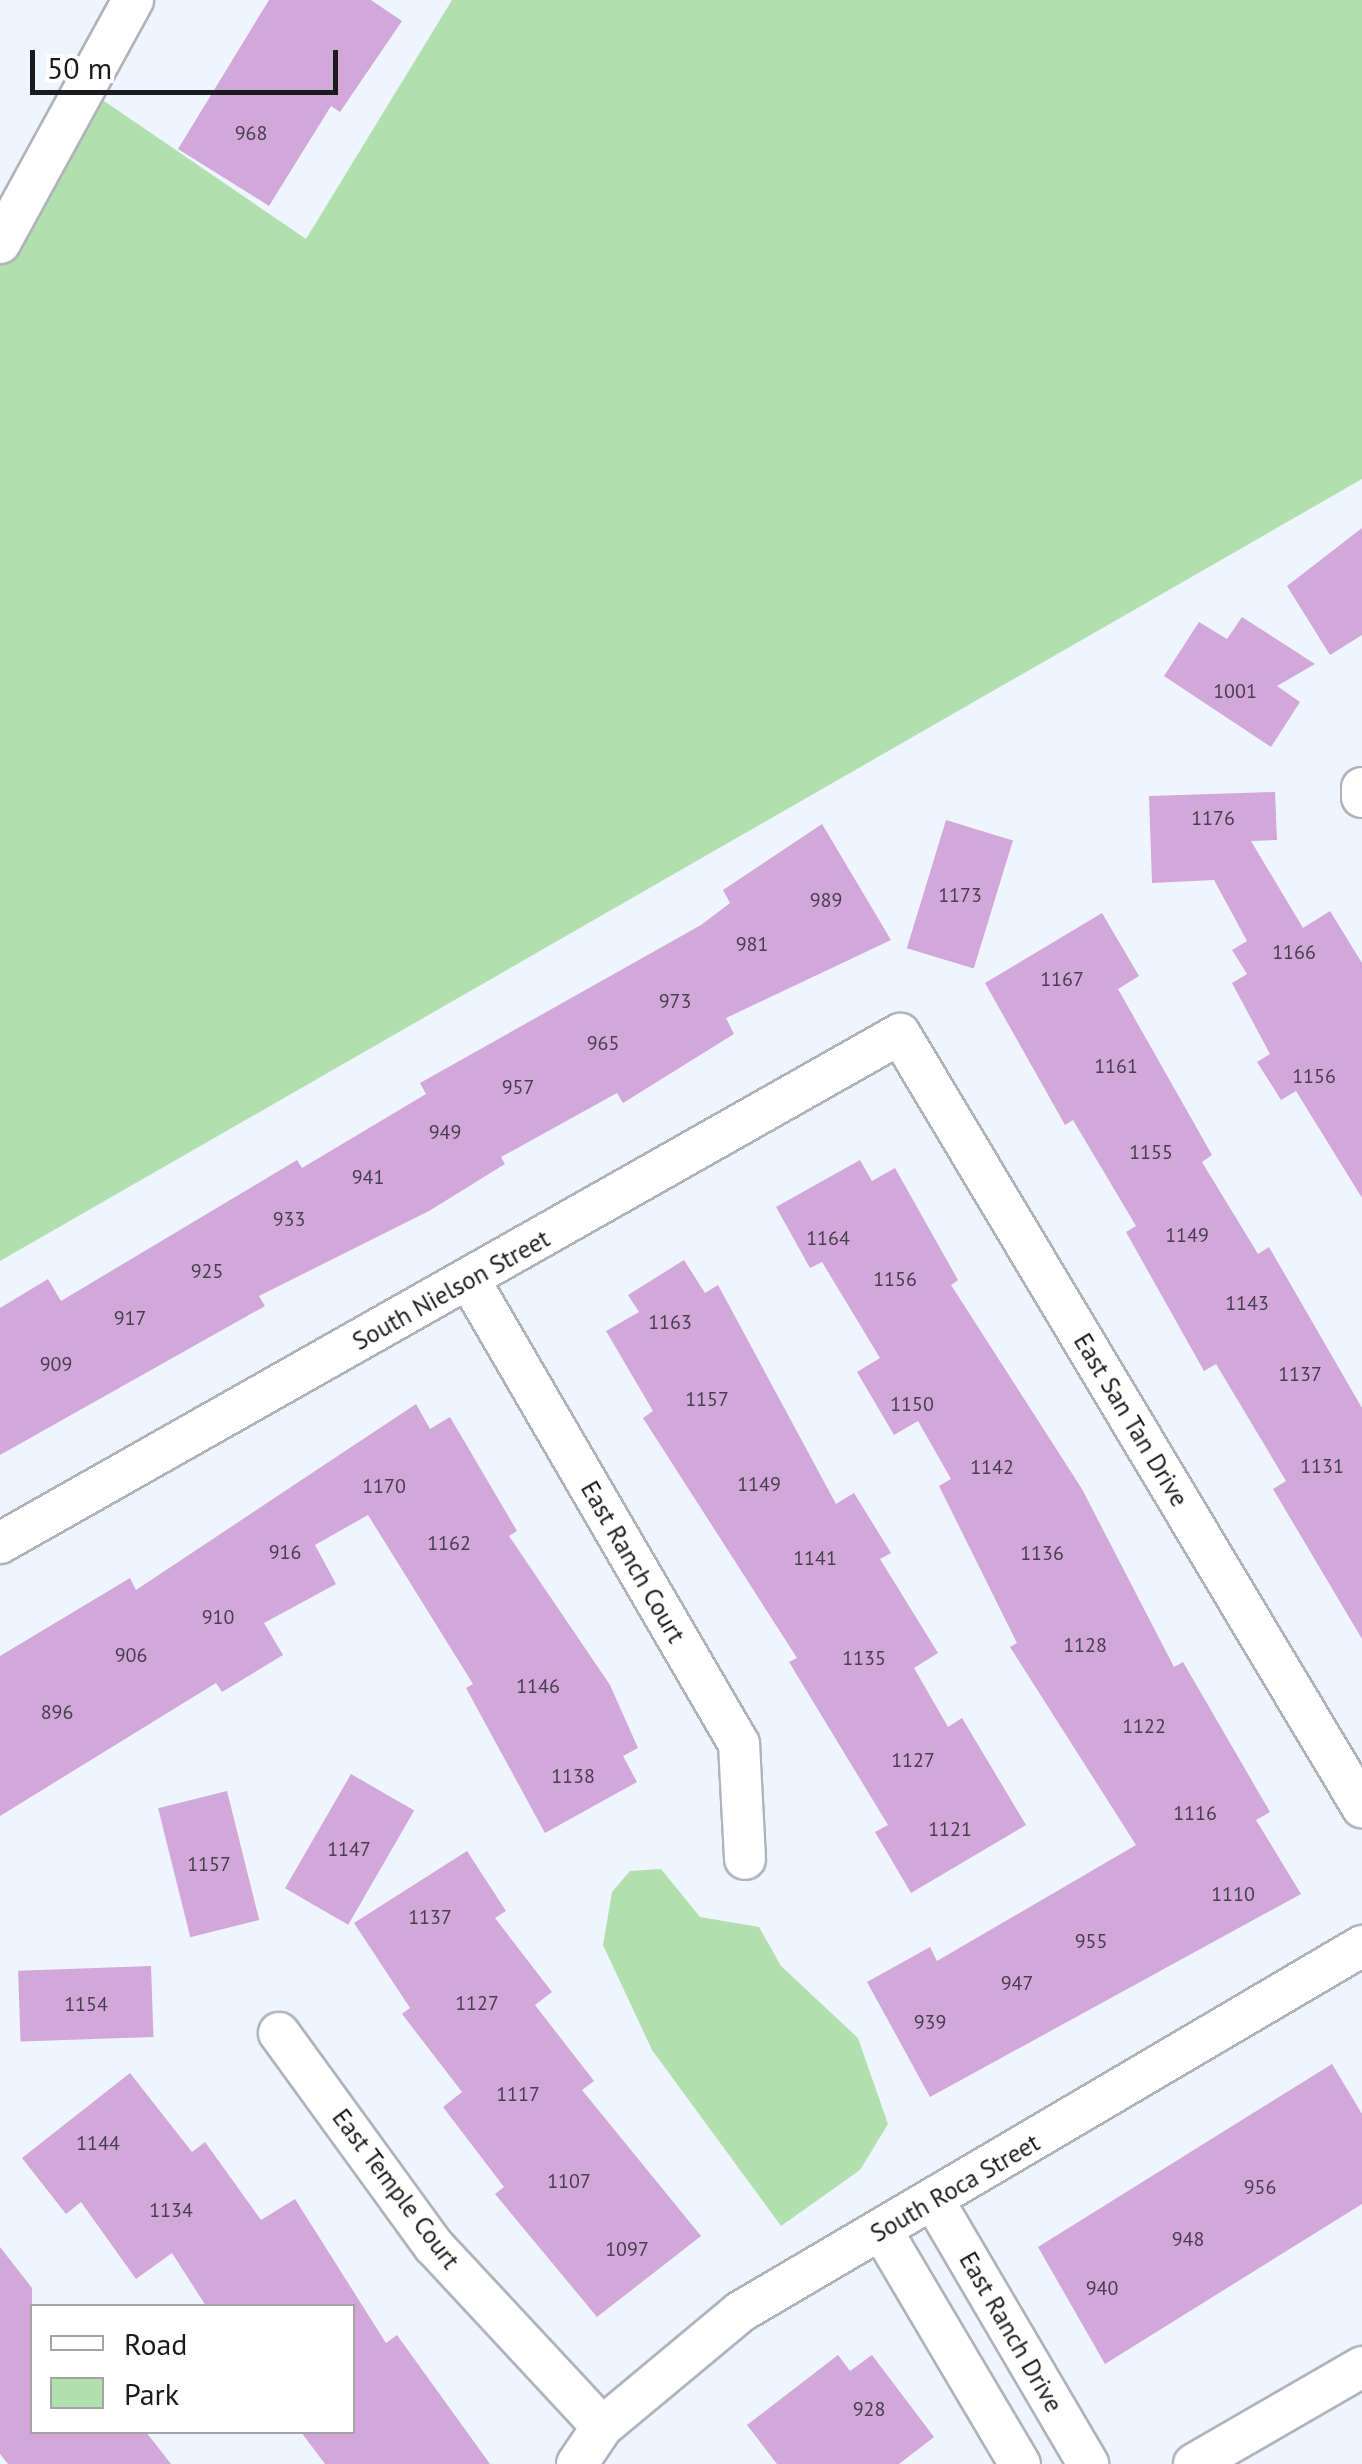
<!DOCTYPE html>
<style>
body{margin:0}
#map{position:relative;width:1362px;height:2464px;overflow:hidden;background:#eff5fe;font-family:"PT Sans",sans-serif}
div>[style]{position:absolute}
.green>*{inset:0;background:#b1dfad}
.building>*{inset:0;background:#d2a7d9;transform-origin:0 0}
.roads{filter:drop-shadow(2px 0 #aeb3bc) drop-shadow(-2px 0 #aeb3bc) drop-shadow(0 2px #aeb3bc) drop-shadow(0 -2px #aeb3bc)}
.minor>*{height:40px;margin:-20px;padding:0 20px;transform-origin:20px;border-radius:20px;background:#fff}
span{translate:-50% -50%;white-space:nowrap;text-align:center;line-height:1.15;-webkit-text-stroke:10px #fff;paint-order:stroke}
.number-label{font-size:20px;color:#473e4e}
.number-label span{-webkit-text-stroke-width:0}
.street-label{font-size:25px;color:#191b1f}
.legend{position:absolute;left:30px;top:2304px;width:325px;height:130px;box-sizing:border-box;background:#fff;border:2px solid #a3a4a5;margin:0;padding:12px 18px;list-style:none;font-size:30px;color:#191b1f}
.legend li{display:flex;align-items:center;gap:20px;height:50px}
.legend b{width:50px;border:2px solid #a3a4a5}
.scale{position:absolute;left:30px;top:50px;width:308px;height:45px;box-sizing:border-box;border:5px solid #191b1f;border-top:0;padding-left:12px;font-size:30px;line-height:35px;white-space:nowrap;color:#191b1f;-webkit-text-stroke:8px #fff;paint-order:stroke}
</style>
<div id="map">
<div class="green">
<div style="clip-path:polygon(452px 0,1362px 0,1362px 479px,0 1261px,0 243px,85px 88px,306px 239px)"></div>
<div style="clip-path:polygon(661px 1869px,700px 1917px,759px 1927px,781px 1966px,858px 2038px,888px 2124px,860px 2170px,781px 2226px,652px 2050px,603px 1945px,612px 1892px,630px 1871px)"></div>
</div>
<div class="building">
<div style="clip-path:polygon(269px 0,371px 0,402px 21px,340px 112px,331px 106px,269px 206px,178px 149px)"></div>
<div style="clip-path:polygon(1362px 528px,1362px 635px,1330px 655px,1287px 586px)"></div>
<div style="clip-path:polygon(1242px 617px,1315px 664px,1277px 686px,1300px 702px,1271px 747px,1164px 676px,1199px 622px,1227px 639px)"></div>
<div style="clip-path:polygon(1275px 792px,1277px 840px,1251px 841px,1303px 928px,1330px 911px,1362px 963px,1362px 1198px,1296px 1091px,1281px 1100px,1257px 1062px,1270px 1054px,1232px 983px,1247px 974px,1232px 950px,1247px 941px,1214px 880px,1152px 883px,1149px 796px)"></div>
<div style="left:946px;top:820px;width:70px;height:134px;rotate:17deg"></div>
<div style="clip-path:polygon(822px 824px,891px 940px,726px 1018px,734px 1034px,623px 1103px,617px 1093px,501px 1157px,505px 1164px,429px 1211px,259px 1296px,265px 1306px,0 1455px,0 1308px,48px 1279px,61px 1301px,297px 1160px,302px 1168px,426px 1094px,420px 1083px,701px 925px,730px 903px,723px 890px)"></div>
<div style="clip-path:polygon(1102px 913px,1139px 976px,1118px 989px,1212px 1155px,1202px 1162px,1258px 1254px,1269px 1247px,1362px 1408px,1362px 1639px,1273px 1489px,1286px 1481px,1216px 1364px,1204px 1371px,1126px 1232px,1136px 1226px,1073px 1120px,1065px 1125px,985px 983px)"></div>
<div style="clip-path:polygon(860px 1160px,872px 1181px,895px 1168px,958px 1280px,951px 1285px,1082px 1489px,1174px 1667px,1183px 1662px,1270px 1812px,1256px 1820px,1301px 1894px,930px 2097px,867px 1982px,930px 1947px,937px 1961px,1136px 1845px,1010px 1647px,1017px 1643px,939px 1486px,951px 1479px,918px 1421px,894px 1435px,857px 1372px,880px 1358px,822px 1262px,810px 1268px,776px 1207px)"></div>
<div style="clip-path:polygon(684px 1260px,705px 1293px,718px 1285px,836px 1504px,854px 1493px,891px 1553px,880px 1559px,938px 1653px,914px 1668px,948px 1727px,962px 1718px,1026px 1825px,911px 1893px,875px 1832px,888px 1825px,789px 1662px,797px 1658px,643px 1418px,653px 1411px,606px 1331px,639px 1312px,628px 1295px)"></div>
<div style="clip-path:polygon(416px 1404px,430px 1429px,450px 1417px,517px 1531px,509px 1536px,610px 1685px,638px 1748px,623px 1756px,637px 1782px,545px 1833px,466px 1688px,473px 1684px,368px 1515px,315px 1545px,336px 1584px,264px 1623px,283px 1655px,222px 1692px,216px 1683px,0 1816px,0 1656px,130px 1578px,136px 1590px)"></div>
<div style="left:351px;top:1774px;width:73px;height:132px;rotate:30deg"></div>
<div style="left:227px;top:1791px;width:133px;height:71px;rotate:76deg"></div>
<div style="clip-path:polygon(467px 1851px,506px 1911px,495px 1918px,552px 1992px,535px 2005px,594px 2081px,582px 2090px,701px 2236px,597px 2317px,495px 2194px,504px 2187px,443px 2107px,462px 2092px,402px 2014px,410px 2008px,354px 1923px)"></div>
<div style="left:151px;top:1966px;width:71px;height:133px;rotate:88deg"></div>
<div style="clip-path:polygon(1332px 2064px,1362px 2114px,1362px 2204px,1105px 2364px,1038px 2247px)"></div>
<div style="clip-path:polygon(130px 2073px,192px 2152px,205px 2142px,261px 2220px,295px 2199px,386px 2343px,397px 2335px,490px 2464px,325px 2464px,301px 2432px,352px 2432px,352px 2306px,206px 2306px,172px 2253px,136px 2279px,81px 2202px,66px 2214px,22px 2158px)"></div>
<div style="clip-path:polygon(0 2247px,32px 2288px,32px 2432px,146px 2432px,171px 2464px,8px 2464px,0 2454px)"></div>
<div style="clip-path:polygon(838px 2355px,850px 2371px,872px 2355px,934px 2437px,899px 2464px,777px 2464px,747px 2425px)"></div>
</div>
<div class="roads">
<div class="minor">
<div style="left:0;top:243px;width:277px;rotate:-61.3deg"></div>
<div style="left:1362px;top:788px;width:9px;rotate:90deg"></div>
<div style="left:470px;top:1281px;width:535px;rotate:59.84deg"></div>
<div style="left:739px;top:1744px;width:115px;rotate:87deg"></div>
<div style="left:0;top:1543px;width:1034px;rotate:-29.49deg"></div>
<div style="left:900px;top:1034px;width:901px;rotate:59.13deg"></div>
<div style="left:279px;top:2033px;width:263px;rotate:54deg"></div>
<div style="left:434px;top:2246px;width:247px;rotate:47.1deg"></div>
<div style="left:934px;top:2201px;width:305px;rotate:59.6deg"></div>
<div style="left:882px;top:2231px;width:271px;rotate:59.4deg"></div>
<div style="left:577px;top:2464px;width:45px;rotate:-56deg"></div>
<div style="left:602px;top:2427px;width:180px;rotate:-39.8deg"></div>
<div style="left:740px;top:2312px;width:722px;rotate:-30.47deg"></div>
<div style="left:1194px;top:2464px;width:194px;rotate:-30deg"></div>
</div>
</div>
<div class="number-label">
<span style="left:251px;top:133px">968</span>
<span style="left:1235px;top:691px">1001</span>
<span style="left:1213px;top:818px">1176</span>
<span style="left:960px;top:895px">1173</span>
<span style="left:826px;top:900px">989</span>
<span style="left:752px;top:944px">981</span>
<span style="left:1294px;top:952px">1166</span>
<span style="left:1062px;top:979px">1167</span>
<span style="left:675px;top:1001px">973</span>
<span style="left:603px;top:1043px">965</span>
<span style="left:1116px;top:1066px">1161</span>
<span style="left:1314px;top:1076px">1156</span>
<span style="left:518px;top:1087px">957</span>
<span style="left:445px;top:1132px">949</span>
<span style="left:1151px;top:1152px">1155</span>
<span style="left:368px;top:1177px">941</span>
<span style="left:289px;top:1219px">933</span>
<span style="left:1187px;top:1235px">1149</span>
<span style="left:828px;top:1238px">1164</span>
<span style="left:207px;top:1271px">925</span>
<span style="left:895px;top:1279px">1156</span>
<span style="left:1247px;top:1303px">1143</span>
<span style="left:130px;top:1318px">917</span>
<span style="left:670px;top:1322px">1163</span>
<span style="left:56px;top:1364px">909</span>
<span style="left:1300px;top:1374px">1137</span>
<span style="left:707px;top:1399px">1157</span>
<span style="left:912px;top:1404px">1150</span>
<span style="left:1322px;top:1466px">1131</span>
<span style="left:992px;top:1467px">1142</span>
<span style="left:759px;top:1484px">1149</span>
<span style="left:384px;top:1486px">1170</span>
<span style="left:449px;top:1543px">1162</span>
<span style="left:285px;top:1552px">916</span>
<span style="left:1042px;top:1553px">1136</span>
<span style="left:815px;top:1558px">1141</span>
<span style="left:218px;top:1617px">910</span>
<span style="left:1085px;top:1645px">1128</span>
<span style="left:131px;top:1655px">906</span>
<span style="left:864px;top:1658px">1135</span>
<span style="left:538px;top:1686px">1146</span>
<span style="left:57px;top:1712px">896</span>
<span style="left:1144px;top:1726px">1122</span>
<span style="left:913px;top:1760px">1127</span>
<span style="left:573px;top:1776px">1138</span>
<span style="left:1195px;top:1813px">1116</span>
<span style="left:950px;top:1829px">1121</span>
<span style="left:349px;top:1849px">1147</span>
<span style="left:209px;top:1864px">1157</span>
<span style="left:1233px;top:1894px">1110</span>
<span style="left:430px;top:1917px">1137</span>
<span style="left:1091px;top:1941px">955</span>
<span style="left:1017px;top:1983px">947</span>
<span style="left:477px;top:2003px">1127</span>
<span style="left:86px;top:2004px">1154</span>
<span style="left:930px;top:2022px">939</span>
<span style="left:518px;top:2094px">1117</span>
<span style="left:98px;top:2143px">1144</span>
<span style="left:569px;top:2181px">1107</span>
<span style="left:1260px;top:2187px">956</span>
<span style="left:171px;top:2210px">1134</span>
<span style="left:1188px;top:2239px">948</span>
<span style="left:627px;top:2249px">1097</span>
<span style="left:1102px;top:2288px">940</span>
<span style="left:869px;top:2409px">928</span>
</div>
<div class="street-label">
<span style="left:451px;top:1290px;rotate:-29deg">South Nielson Street</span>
<span style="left:1131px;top:1420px;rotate:59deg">East San Tan Drive</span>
<span style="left:633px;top:1562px;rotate:60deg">East Ranch Court</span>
<span style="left:955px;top:2188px;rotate:-30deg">South Roca Street</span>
<span style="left:396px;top:2189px;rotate:53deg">East Temple Court</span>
<span style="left:1011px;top:2332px;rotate:60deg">East Ranch Drive</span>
</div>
<ul class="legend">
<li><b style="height:12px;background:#fff"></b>Road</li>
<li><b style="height:28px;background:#b1dfad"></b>Park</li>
</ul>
<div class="scale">50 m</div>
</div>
